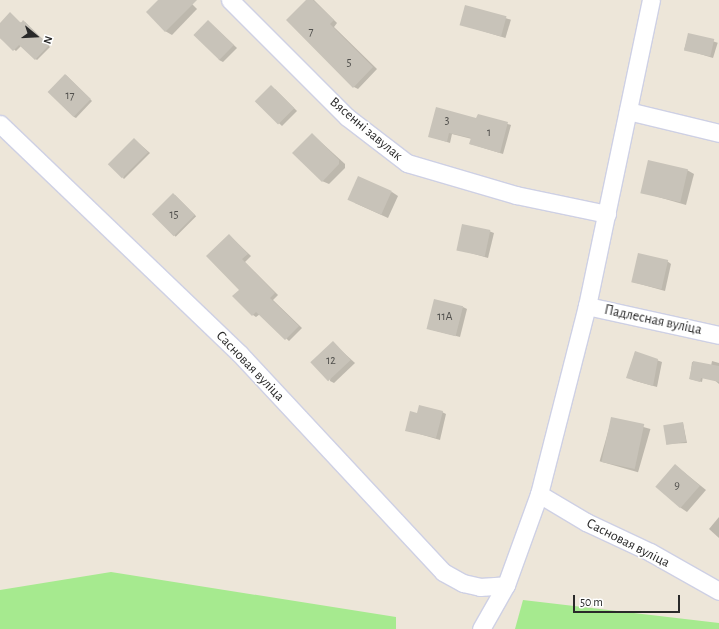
<!DOCTYPE html>
<meta charset="utf-8">
<style>
body{margin:0}
#map{position:relative;width:719px;height:629px;overflow:hidden;background:#ede6d9;font-family:"Alegreya Sans",sans-serif}
div>[style]{position:absolute}
.green>*{inset:0;background:#a6ea8f}
.shadow>*{inset:0;background:#0003;transform-origin:0 0}
.building>*{inset:0;background:#c8c3b9;transform-origin:0 0}
.roads{filter:drop-shadow(1px 0 #ced0e4) drop-shadow(-1px 0 #ced0e4) drop-shadow(0 1px #ced0e4) drop-shadow(0 -1px #ced0e4)}
.minor>*{height:17px;margin:-8.5px;padding:0 8.5px;transform-origin:8.5px;border-radius:8.5px;background:#fff}
span{translate:-50% -50%;white-space:nowrap;text-align:center;line-height:1.15;-webkit-text-stroke:3.5px #fff;paint-order:stroke}
.number-label{font-size:12px;color:#51504d}
.number-label span{-webkit-text-stroke-width:0}
.street-label{font-size:14px;color:#292929}
.north{position:absolute;left:16px;top:16px;width:40px;height:40px;-webkit-text-stroke:3px #fff;paint-order:stroke;rotate:108deg;font-size:11px;font-weight:700;line-height:16px;text-align:center;color:#292929}
.north::after{content:'';display:block;margin:auto;width:14px;height:18px;background:#292929;clip-path:polygon(50% 0,100% 100%,50% 72%,0 100%)}
.scale{position:absolute;left:573px;top:595px;width:107px;height:18px;box-sizing:border-box;border:2px solid #292929;border-top:0;padding-left:5px;font-size:12px;line-height:14px;white-space:nowrap;color:#292929;-webkit-text-stroke:3px #fff;paint-order:stroke}
</style>
<div id="map">
<div class="green">
<div style="clip-path:polygon(111px 572px,396px 617px,396px 629px,0 629px,0 590px)"></div>
<div style="clip-path:polygon(523px 600px,719px 623px,719px 629px,515px 629px)"></div>
</div>
<div class="shadow">
<div style="clip-path:polygon(160px 0,188px 0,197px 9px,172px 35px,165px 31px)"></div>
<div style="clip-path:polygon(307px 0,314px 0,337px 23px,334px 27px,377px 69px,358px 89px,354px 87px)"></div>
<div style="left:466px;top:6px;width:47px;height:19px;rotate:17deg"></div>
<div style="clip-path:polygon(208px 21px,237px 48px,223px 62px,219px 60px)"></div>
<div style="clip-path:polygon(25px 22px,50px 47px,37px 60px,21px 46px,16px 51px,0 38px,0 25px)"></div>
<div style="left:689px;top:34px;width:30px;height:16px;rotate:17deg"></div>
<div style="clip-path:polygon(66px 75px,92px 101px,76px 118px,74px 117px)"></div>
<div style="clip-path:polygon(275px 89px,297px 111px,282px 126px,256px 102px)"></div>
<div style="clip-path:polygon(478px 115px,511px 125px,503px 154px,474px 145px,470px 144px,472px 139px,452px 134px,450px 143px,429px 136px,477px 119px)"></div>
<div style="clip-path:polygon(312px 134px,345px 164px,345px 168px,329px 184px,322px 181px)"></div>
<div style="clip-path:polygon(134px 139px,150px 153px,124px 179px,123px 178px)"></div>
<div style="clip-path:polygon(687px 170px,694px 174px,686px 205px,641px 192px)"></div>
<div style="clip-path:polygon(392px 192px,398px 196px,388px 218px,355px 203px)"></div>
<div style="left:175px;top:195px;width:30px;height:29px;rotate:45deg"></div>
<div style="clip-path:polygon(489px 231px,494px 233px,488px 258px,457px 249px)"></div>
<div style="clip-path:polygon(229px 235px,251px 256px,245px 262px,278px 295px,273px 300px,302px 328px,289px 341px,260px 314px,256px 317px,253px 315px,240px 290px)"></div>
<div style="clip-path:polygon(667px 261px,671px 264px,665px 291px,633px 282px)"></div>
<div style="clip-path:polygon(463px 307px,467px 309px,460px 337px,429px 329px)"></div>
<div style="clip-path:polygon(333px 343px,355px 363px,334px 383px,330px 381px)"></div>
<div style="clip-path:polygon(635px 352px,662px 362px,657px 387px,632px 380px)"></div>
<div style="clip-path:polygon(712px 361px,719px 363px,719px 384px,704px 371px,702px 382px,690px 379px,692px 362px,711px 366px)"></div>
<div style="clip-path:polygon(442px 412px,446px 414px,440px 440px,406px 430px,417px 414px)"></div>
<div style="left:612px;top:418px;width:40px;height:45px;rotate:16deg"></div>
<div style="clip-path:polygon(683px 423px,687px 443px,666px 444px)"></div>
<div style="clip-path:polygon(675px 465px,706px 490px,687px 512px,681px 508px)"></div>
<div style="clip-path:polygon(719px 517px,719px 538px,709px 529px)"></div>
</div>
<div class="building">
<div style="clip-path:polygon(158px 0,197px 0,165px 32px,146px 12px)"></div>
<div style="clip-path:polygon(306px 0,313px 0,334px 20px,330px 24px,373px 67px,353px 88px,286px 20px)"></div>
<div style="left:465px;top:5px;width:43px;height:21px;rotate:15deg"></div>
<div style="clip-path:polygon(10px 12px,21px 23px,23px 20px,49px 45px,35px 60px,19px 45px,13px 51px,0 38px,0 23px)"></div>
<div style="left:208px;top:20px;width:36px;height:21px;rotate:44deg"></div>
<div style="left:688px;top:33px;width:27px;height:18px;rotate:13deg"></div>
<div style="left:65px;top:74px;width:36px;height:25px;rotate:44deg"></div>
<div style="left:271px;top:85px;width:33px;height:23px;rotate:45deg"></div>
<div style="clip-path:polygon(436px 107px,476px 118px,478px 114px,508px 122px,500px 153px,469px 144px,471px 138px,449px 133px,447px 142px,428px 137px)"></div>
<div style="clip-path:polygon(312px 133px,339px 160px,339px 164px,322px 182px,292px 153px)"></div>
<div style="left:134px;top:138px;width:20px;height:37px;rotate:45deg"></div>
<div style="left:648px;top:160px;width:41px;height:34px;rotate:13deg"></div>
<div style="left:358px;top:176px;width:37px;height:26px;rotate:24deg"></div>
<div style="left:173px;top:193px;width:31px;height:30px;rotate:45deg"></div>
<div style="left:462px;top:224px;width:29px;height:27px;rotate:12deg"></div>
<div style="clip-path:polygon(229px 234px,248px 254px,242px 259px,275px 293px,270px 298px,299px 326px,285px 340px,256px 312px,252px 316px,232px 296px,239px 290px,206px 256px)"></div>
<div style="left:638px;top:253px;width:31px;height:30px;rotate:13deg"></div>
<div style="left:434px;top:299px;width:30px;height:31px;rotate:14deg"></div>
<div style="left:333px;top:341px;width:26px;height:31px;rotate:47deg"></div>
<div style="clip-path:polygon(635px 351px,658px 359px,653px 386px,626px 378px)"></div>
<div style="clip-path:polygon(693px 361px,719px 366px,719px 382px,701px 378px,700px 382px,689px 379px)"></div>
<div style="clip-path:polygon(419px 405px,443px 411px,436px 438px,405px 431px,410px 411px,417px 413px)"></div>
<div style="left:611px;top:417px;width:34px;height:46px;rotate:12deg"></div>
<div style="left:683px;top:422px;width:20px;height:20px;rotate:81deg"></div>
<div style="left:675px;top:464px;width:33px;height:30px;rotate:41deg"></div>
</div>
<div class="roads">
<div class="minor">
<div style="left:230px;top:0;width:165px;rotate:45deg"></div>
<div style="left:347px;top:117px;width:76px;rotate:37.5deg"></div>
<div style="left:407px;top:163px;width:114px;rotate:16.4deg"></div>
<div style="left:516px;top:195px;width:93px;rotate:11.8deg"></div>
<div style="left:628px;top:111px;width:94px;rotate:13.6deg"></div>
<div style="left:0;top:124px;width:331px;rotate:43.8deg"></div>
<div style="left:239px;top:353px;width:299px;rotate:47deg"></div>
<div style="left:443px;top:572px;width:23px;rotate:29deg"></div>
<div style="left:463px;top:583px;width:17px;rotate:13deg"></div>
<div style="left:480px;top:587px;width:26px;rotate:-4deg"></div>
<div style="left:587px;top:306px;width:135px;rotate:12.4deg"></div>
<div style="left:539px;top:494px;width:55px;rotate:30.8deg"></div>
<div style="left:586px;top:522px;width:71px;rotate:25.1deg"></div>
<div style="left:650px;top:552px;width:79px;rotate:29.5deg"></div>
<div style="left:481px;top:629px;width:51px;rotate:-60.4deg"></div>
<div style="left:506px;top:585px;width:97px;rotate:-70.1deg"></div>
<div style="left:539px;top:494px;width:194px;rotate:-75.7deg"></div>
<div style="left:587px;top:306px;width:313px;rotate:-78.2deg"></div>
</div>
</div>
<div class="number-label">
<span style="left:311px;top:32px">7</span>
<span style="left:349px;top:63px">5</span>
<span style="left:70px;top:96px">17</span>
<span style="left:447px;top:121px">3</span>
<span style="left:489px;top:133px">1</span>
<span style="left:174px;top:215px">15</span>
<span style="left:445px;top:317px">11А</span>
<span style="left:331px;top:361px">12</span>
<span style="left:677px;top:486px">9</span>
</div>
<div class="street-label">
<span style="left:366px;top:129px;rotate:40deg">Вясенні завулак</span>
<span style="left:653px;top:320px;rotate:12deg">Падлесная вуліца</span>
<span style="left:250px;top:366px;rotate:46deg">Сасновая вуліца</span>
<span style="left:628px;top:543px;rotate:27deg">Сасновая вуліца</span>
</div>
<div class="north">N</div>
<div class="scale">50 m</div>
</div>
